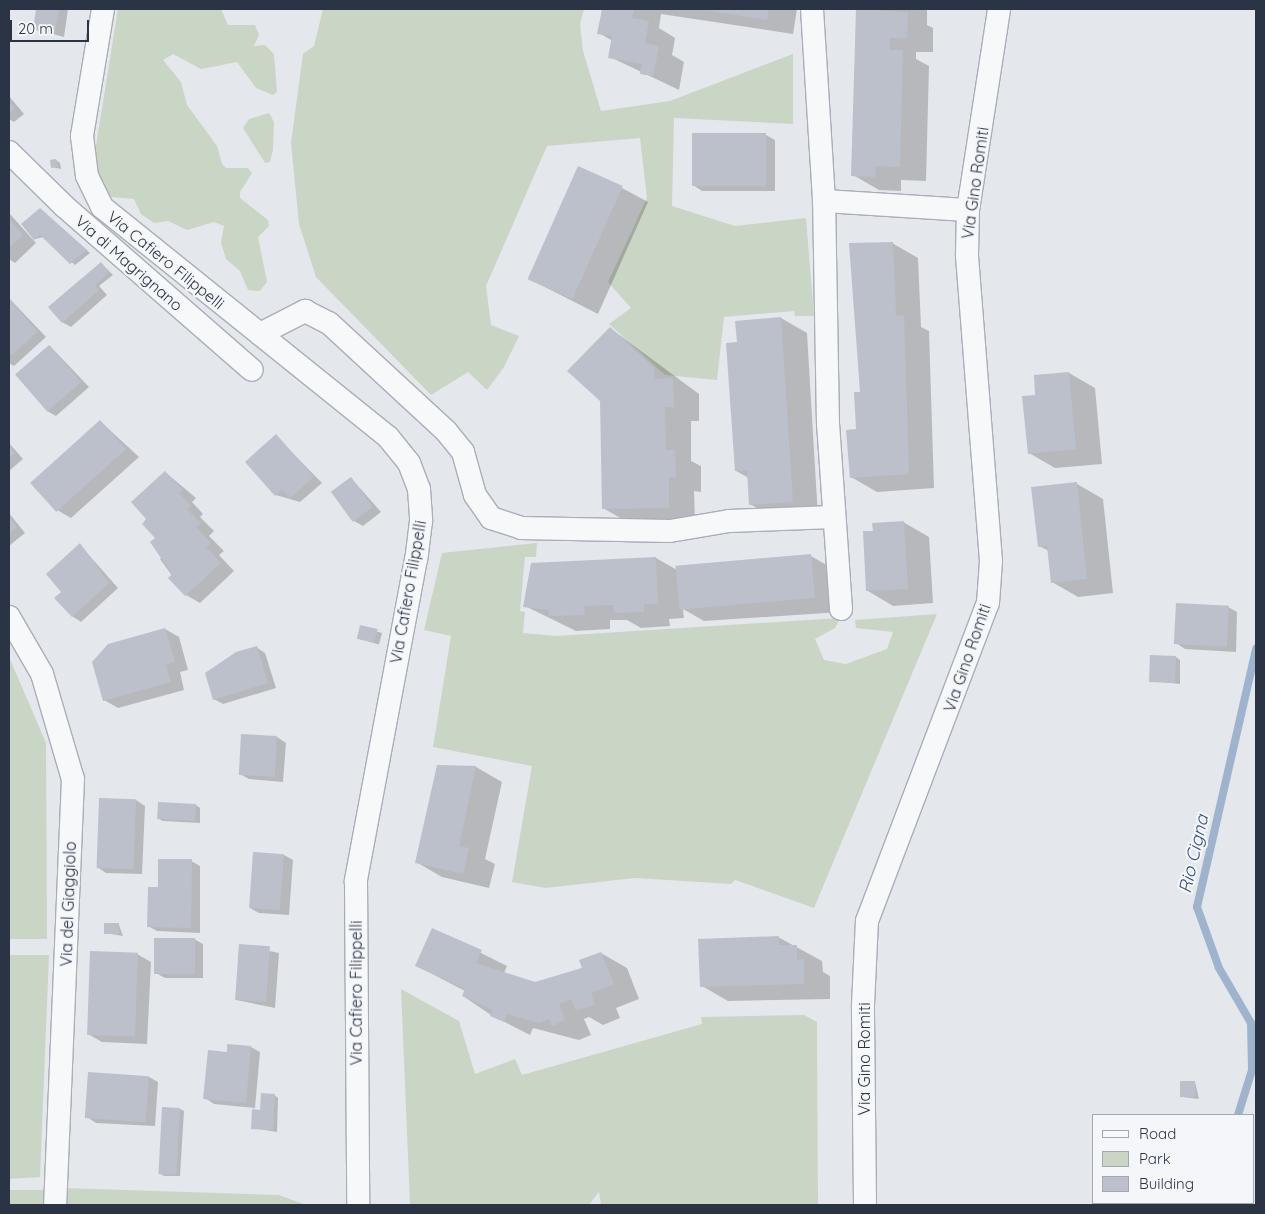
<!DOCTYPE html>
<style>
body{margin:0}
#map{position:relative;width:1265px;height:1214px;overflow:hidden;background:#e4e7ec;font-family:Quicksand,sans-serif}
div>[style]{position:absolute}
.green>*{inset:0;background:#c9d6c5;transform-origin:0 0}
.shadow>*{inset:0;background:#0003;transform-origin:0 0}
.stream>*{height:8px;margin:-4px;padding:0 4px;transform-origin:4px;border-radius:4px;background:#9fb4cc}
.building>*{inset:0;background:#bbc0ca;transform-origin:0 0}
.roads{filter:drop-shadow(1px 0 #a9aeb7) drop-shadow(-1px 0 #a9aeb7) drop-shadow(0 1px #a9aeb7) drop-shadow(0 -1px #a9aeb7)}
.minor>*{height:22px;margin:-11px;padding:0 11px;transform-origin:11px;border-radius:11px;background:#f7f8fa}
span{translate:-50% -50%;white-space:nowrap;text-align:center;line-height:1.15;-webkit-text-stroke:4.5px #f4f6f9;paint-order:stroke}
.street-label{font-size:16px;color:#2b3445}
.water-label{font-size:18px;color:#34527a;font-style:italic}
.frame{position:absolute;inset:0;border:10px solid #2b3445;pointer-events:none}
.legend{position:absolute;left:1092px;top:1114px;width:162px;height:90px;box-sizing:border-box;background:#f4f6f9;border:1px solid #a4a8b1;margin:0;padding:6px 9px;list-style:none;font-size:15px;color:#2b3445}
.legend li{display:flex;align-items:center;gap:10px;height:25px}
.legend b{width:25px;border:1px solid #a4a8b1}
.scale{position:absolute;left:10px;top:20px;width:79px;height:22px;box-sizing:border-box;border:2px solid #2b3445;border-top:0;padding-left:6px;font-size:15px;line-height:18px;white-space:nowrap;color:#2b3445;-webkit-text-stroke:4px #f4f6f9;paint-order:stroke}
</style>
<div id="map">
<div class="green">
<div style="clip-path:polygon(118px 9px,221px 9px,228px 25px,255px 25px,259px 35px,254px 46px,265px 45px,274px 54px,277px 92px,273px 95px,256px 88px,237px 62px,201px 69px,173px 54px,163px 60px,181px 82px,187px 105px,217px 146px,222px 164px,226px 168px,248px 168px,252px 173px,240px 192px,240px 198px,268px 220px,269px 226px,258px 237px,267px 282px,260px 291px,248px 290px,240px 271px,226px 259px,221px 243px,224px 226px,214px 222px,187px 230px,168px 221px,154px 223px,141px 214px,134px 199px,111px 197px,102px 184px,94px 158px)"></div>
<div style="clip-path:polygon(323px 9px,584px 9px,580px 24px,583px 51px,601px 111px,670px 101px,793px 54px,793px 124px,674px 118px,672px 206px,735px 226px,806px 218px,814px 316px,795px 316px,794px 311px,724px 317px,717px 380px,665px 375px,609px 324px,631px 308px,608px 282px,647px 198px,640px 138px,547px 146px,486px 286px,491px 325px,519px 336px,504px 367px,487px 390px,468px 372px,431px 395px,316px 277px,299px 224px,291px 143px,303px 54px,314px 46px)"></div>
<div style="clip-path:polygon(269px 113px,274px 122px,273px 150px,270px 162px,265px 163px,243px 128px,249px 119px)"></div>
<div style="clip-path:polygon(537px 543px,536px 557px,525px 557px,520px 611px,525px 612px,523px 633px,556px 636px,840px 618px,835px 628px,815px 639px,824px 660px,846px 664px,887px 649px,893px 632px,856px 628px,855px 620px,937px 614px,814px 908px,735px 880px,731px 884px,635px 878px,545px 888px,512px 882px,532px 766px,433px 747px,451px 636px,424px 630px,442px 553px)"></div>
<div style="clip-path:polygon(9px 657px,46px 743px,47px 939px,9px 939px)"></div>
<div style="clip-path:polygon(9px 955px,49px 955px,40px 1177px,9px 1179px)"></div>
<div style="clip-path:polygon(401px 989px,459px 1021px,475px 1074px,515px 1059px,522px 1075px,702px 1024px,701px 1017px,804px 1015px,817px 1022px,818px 1205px,601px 1205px,599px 1192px,589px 1205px,410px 1205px)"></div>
<div style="clip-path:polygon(63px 1188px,279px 1195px,306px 1205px,63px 1205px)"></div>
<div style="left:43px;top:1190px;width:15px;height:34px;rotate:90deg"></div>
</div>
<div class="shadow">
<div style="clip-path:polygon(38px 9px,68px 9px,64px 37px,35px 29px)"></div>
<div style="clip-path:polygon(603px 9px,797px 9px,793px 34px,661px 14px,659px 28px,675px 38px,672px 55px,684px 62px,679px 90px,610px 57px,613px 41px,599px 33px)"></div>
<div style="clip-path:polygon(857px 9px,927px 9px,927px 25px,933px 28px,933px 52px,916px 52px,916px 59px,929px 66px,926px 181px,901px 180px,901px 191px,879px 190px,853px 175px)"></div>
<div style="clip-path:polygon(9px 96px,24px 114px,14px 122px,9px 119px)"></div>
<div style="clip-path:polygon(766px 135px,775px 140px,775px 191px,702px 191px,693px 185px)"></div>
<div style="clip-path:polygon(56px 160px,60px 163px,61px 169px,52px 167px)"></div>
<div style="clip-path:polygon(622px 188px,648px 202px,598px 314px,529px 279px)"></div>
<div style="clip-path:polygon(40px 209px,44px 212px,90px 253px,75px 265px,44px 237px,35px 239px)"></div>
<div style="clip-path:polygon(9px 213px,36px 243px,15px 263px,9px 259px)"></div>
<div style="clip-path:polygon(892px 243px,918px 258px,921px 327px,929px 331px,934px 488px,877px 492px,851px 477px,861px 393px)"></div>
<div style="clip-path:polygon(101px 263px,113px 275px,99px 286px,107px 295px,71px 327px,62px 322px)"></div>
<div style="clip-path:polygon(9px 298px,46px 337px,14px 366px,9px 363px)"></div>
<div style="clip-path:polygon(781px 318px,807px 333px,818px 517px,776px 519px,750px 504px,749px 478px,736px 471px,738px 343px)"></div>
<div style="clip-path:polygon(610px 328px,699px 394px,699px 421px,691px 421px,691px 461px,701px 466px,701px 492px,694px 491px,695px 522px,629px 523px,603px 508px)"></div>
<div style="clip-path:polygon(50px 346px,89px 387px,56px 416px,47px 411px)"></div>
<div style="clip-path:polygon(1069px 373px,1095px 388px,1102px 464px,1055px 468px,1029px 453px,1037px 396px)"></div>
<div style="clip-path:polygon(100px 421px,139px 457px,71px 518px,57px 510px,32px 482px)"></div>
<div style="clip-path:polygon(276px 436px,322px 483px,300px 502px,276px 495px)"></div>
<div style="clip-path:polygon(9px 443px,23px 459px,9px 471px)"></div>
<div style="clip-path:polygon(165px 472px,196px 498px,192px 502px,203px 514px,200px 517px,214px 531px,209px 536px,224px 551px,219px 555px,234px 571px,200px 603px,186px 595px,160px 559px,164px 555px,148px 519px)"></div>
<div style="clip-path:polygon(351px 478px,381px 512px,363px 526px,354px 521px)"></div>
<div style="clip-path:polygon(1077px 484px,1103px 499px,1113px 593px,1078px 597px,1052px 582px,1049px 551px,1039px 546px)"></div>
<div style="clip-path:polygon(9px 513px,25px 533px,9px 546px)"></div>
<div style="clip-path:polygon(903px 522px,929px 537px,933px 603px,893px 606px,868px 591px)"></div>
<div style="clip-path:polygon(80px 545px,118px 588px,81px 622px,72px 616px)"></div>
<div style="clip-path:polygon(811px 556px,837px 571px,841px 612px,704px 621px,683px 609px,684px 618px,669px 619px,670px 626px,641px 628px,627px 620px,610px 620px,610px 629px,576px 631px,525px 606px,656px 558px,677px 570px)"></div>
<div style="clip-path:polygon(1228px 607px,1237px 612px,1236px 652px,1185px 649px,1176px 643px)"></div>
<div style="left:361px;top:627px;width:22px;height:12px;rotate:16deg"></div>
<div style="clip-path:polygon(165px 629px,179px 637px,188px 670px,180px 672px,184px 690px,118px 708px,104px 700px)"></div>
<div style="clip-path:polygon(256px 647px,265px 653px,276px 688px,223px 704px,214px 699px)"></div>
<div style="clip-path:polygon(1176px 657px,1180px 660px,1180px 684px,1151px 681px)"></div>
<div style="clip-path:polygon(277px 737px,286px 743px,283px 782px,249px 779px,240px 774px)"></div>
<div style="clip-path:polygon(438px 766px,476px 767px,502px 782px,485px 859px,495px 864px,489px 888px,442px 877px,416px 862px)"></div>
<div style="clip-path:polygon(136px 800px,145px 806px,142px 874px,106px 873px,97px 867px)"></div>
<div style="clip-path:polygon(159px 803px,196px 805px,200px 808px,200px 823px,163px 821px,159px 819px)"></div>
<div style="clip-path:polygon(284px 855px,293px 860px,289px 915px,259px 913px,250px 908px)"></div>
<div style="clip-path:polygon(191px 861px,200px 866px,200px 933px,157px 931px,148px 926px)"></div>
<div style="clip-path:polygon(119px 925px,123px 936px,105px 933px)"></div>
<div style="clip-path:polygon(433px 929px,507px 966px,504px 973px,534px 983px,583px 968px,601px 953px,627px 968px,639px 999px,616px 1008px,620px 1018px,603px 1025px,589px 1017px,584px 1019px,591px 1035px,579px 1040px,533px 1028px,530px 1035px,491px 1015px,463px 996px,465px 991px,417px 966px)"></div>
<div style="clip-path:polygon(778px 937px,822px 961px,823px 972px,830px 976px,830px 999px,728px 1001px,702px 986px)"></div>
<div style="clip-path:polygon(194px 939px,203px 944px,203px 978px,165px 978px,156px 973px)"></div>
<div style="clip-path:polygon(240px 945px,279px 953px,275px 1008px,236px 1000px)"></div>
<div style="clip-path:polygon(137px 954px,151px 962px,147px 1044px,102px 1042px,88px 1034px)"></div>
<div style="clip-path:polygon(251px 1047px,260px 1052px,255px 1108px,214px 1104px,205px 1098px)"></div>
<div style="clip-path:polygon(89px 1074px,149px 1077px,158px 1082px,155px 1126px,96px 1123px,87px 1117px)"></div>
<div style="clip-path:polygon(1195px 1082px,1199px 1099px,1182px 1097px)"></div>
<div style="clip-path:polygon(274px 1095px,278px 1098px,277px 1132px,253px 1128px)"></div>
<div style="clip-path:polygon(180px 1109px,184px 1111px,180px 1176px,164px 1176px,159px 1173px)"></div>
</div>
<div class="stream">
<div style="left:1238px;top:1115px;width:47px;rotate:-72.7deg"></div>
<div style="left:1252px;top:1070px;width:47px;rotate:-91.2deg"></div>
<div style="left:1251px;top:1023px;width:64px;rotate:-120.2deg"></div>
<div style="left:1219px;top:968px;width:65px;rotate:-109.8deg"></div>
<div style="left:1197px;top:907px;width:265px;rotate:-77.1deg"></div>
<div style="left:1199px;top:1205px;width:2px;rotate:-90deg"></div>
</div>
<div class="building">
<div style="clip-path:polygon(36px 9px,59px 9px,55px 33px,33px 30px)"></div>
<div style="clip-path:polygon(602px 9px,634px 9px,632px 18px,649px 21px,645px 43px,659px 46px,653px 76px,640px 74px,642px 64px,608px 58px,612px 36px,597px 34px)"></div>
<div style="clip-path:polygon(699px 9px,769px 9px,767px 20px)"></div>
<div style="clip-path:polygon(856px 9px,908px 12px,907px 38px,890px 38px,890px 50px,903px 50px,900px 167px,876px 166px,875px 177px,851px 176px)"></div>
<div style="clip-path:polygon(9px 101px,15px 109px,9px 114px)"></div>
<div style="left:766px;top:133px;width:53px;height:74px;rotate:90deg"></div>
<div style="clip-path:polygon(56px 159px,58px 167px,51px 168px,50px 160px)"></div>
<div style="left:578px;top:166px;width:49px;height:124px;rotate:24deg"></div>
<div style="clip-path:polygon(40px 208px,87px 250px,70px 264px,40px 235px,34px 240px,21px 224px)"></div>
<div style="clip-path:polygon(9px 219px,23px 235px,9px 248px)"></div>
<div style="clip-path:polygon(893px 242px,896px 316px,904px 315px,909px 474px,850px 478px,846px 430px,856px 429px,854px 392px,860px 392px,849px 243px)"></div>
<div style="clip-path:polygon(101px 262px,109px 272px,95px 285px,99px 290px,62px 323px,48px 307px)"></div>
<div style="clip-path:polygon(9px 299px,38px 332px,9px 357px)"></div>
<div style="clip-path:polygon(781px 317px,793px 502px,749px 505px,747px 471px,735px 471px,726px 343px,737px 342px,735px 321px)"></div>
<div style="clip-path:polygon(610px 327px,654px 368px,654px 379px,673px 378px,674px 407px,665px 407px,666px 450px,675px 450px,676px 477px,669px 477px,669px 508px,602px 509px,600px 401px,567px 371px)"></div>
<div style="left:49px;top:345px;width:49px;height:45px;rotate:49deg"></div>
<div style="clip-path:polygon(1069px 372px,1076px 449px,1028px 454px,1022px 396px,1035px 395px,1034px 375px)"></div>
<div style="left:100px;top:420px;width:39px;height:94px;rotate:48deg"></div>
<div style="clip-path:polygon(276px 434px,314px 477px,290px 498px,282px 489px,275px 496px,245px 462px)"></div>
<div style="clip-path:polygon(9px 446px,15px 453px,9px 458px)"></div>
<div style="clip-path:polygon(165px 471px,183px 490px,179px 493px,191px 506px,187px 509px,201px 523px,196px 527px,211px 543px,206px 547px,221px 563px,185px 596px,168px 578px,172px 574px,150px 542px,155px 538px,142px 524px,146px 519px,131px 502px)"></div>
<div style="left:351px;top:477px;width:37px;height:25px;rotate:54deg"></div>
<div style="clip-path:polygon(1077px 482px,1087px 579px,1051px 583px,1047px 546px,1038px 547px,1031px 487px)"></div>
<div style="clip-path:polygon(9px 517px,17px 527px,9px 534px)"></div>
<div style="clip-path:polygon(904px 521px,908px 589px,866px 591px,863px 531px,873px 531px,872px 523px)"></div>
<div style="clip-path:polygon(80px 543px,109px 583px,72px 617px,54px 598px,61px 592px,46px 574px)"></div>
<div style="left:811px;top:554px;width:44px;height:136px;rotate:85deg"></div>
<div style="clip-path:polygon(656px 557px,658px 604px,644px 604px,644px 612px,614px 613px,613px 605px,584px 606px,585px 615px,549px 616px,549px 610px,523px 607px,531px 563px)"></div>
<div style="left:1176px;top:603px;width:53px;height:41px;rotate:3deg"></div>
<div style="left:360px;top:625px;width:18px;height:14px;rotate:13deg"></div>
<div style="clip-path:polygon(165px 628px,175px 662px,166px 665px,171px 682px,103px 701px,92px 662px,108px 644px)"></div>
<div style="clip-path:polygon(257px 646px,268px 683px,213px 700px,205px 673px,236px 652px)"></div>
<div style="left:1150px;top:655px;width:26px;height:27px;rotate:2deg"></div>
<div style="left:241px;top:734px;width:36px;height:41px;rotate:3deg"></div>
<div style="clip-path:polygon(437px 765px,476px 766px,459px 846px,469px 848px,463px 874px,415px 863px)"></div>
<div style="left:99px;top:798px;width:37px;height:70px;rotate:2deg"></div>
<div style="left:158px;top:802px;width:38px;height:17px;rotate:3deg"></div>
<div style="left:253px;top:852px;width:31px;height:56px;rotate:4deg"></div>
<div style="clip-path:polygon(158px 859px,192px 859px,191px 928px,147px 927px,148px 887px,158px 887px)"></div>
<div style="left:104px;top:923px;width:15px;height:11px"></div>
<div style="clip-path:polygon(432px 928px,482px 950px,476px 963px,535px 982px,582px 968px,579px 960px,601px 952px,614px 984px,591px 993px,595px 1004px,576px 1011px,571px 999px,559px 1004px,565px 1020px,552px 1026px,549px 1019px,539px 1023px,507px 1014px,504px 1022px,490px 1016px,492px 1010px,462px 996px,465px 989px,415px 966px)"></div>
<div style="clip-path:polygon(779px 936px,779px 945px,797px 945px,797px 960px,804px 959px,804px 984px,700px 987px,698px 939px)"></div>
<div style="left:154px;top:938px;width:41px;height:36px"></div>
<div style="left:239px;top:944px;width:31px;height:56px;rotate:4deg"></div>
<div style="left:90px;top:951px;width:48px;height:84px;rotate:2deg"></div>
<div style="clip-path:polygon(227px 1044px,251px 1046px,246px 1103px,203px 1099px,208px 1050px,227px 1052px)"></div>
<div style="left:88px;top:1072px;width:61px;height:46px;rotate:4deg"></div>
<div style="left:1180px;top:1081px;width:15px;height:16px"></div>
<div style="clip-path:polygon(261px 1093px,275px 1094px,273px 1130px,251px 1129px,252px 1109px,260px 1110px)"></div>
<div style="left:162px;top:1107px;width:18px;height:67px;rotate:3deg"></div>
</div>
<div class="roads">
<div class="minor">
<div style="left:103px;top:9px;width:129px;rotate:99.4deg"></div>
<div style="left:82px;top:136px;width:40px;rotate:82.9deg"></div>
<div style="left:87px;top:176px;width:34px;rotate:64deg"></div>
<div style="left:102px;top:207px;width:367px;rotate:38.8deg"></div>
<div style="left:388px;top:437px;width:33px;rotate:51deg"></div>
<div style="left:409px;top:463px;width:28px;rotate:69deg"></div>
<div style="left:419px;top:489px;width:32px;rotate:86deg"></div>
<div style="left:421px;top:521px;width:38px;rotate:97deg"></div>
<div style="left:416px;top:559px;width:328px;rotate:100.6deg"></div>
<div style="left:356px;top:881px;width:324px;rotate:89.6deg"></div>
<div style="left:812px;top:9px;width:192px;rotate:86.4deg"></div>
<div style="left:9px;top:152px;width:77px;rotate:44.5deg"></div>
<div style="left:64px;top:206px;width:249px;rotate:41.1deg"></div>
<div style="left:260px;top:334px;width:51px;rotate:-27.1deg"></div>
<div style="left:305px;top:311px;width:27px;rotate:27deg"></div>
<div style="left:329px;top:323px;width:159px;rotate:42.7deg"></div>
<div style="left:446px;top:431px;width:27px;rotate:51deg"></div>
<div style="left:463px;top:452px;width:45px;rotate:74.4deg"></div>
<div style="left:475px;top:495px;width:28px;rotate:55deg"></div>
<div style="left:491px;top:518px;width:32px;rotate:18deg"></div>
<div style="left:521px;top:528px;width:149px;rotate:1.2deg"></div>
<div style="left:670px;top:531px;width:60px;rotate:-9.6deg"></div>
<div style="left:729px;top:521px;width:104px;rotate:-2.2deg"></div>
<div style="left:841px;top:609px;width:184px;rotate:-94deg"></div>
<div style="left:828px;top:425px;width:224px;rotate:-91deg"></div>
<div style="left:824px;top:201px;width:144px;rotate:3.6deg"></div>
<div style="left:9px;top:617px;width:66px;rotate:59.9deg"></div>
<div style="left:42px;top:674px;width:109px;rotate:73.6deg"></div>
<div style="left:73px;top:779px;width:426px;rotate:92.4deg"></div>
<div style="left:865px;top:1205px;width:200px;rotate:-90.6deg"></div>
<div style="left:863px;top:1005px;width:84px;rotate:-87.3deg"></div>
<div style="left:867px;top:921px;width:340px;rotate:-69.2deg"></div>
<div style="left:988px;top:603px;width:42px;rotate:-85.9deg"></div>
<div style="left:991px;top:561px;width:308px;rotate:-94.5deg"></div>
<div style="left:967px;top:254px;width:44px;rotate:-88.7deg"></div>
<div style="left:968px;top:210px;width:203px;rotate:-81.2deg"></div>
</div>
</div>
<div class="street-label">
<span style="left:975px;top:183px;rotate:-82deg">Via Gino Romiti</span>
<span style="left:166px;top:260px;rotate:39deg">Via Cafiero Filippelli</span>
<span style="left:129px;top:263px;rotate:41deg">Via di Magrignano</span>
<span style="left:408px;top:592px;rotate:-80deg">Via Cafiero Filippelli</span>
<span style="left:967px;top:658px;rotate:-71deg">Via Gino Romiti</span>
<span style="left:68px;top:904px;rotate:-88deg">Via del Giaggiolo</span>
<span style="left:356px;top:993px;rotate:-90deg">Via Cafiero Filippelli</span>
<span style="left:864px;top:1059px;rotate:-90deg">Via Gino Romiti</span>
</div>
<div class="water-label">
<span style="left:1194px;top:854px;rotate:-77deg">Rio Cigna</span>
</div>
<div class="frame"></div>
<ul class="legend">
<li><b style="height:6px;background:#f7f8fa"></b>Road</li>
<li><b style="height:14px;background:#c9d6c5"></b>Park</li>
<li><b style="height:14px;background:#bbc0ca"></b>Building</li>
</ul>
<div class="scale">20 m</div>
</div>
